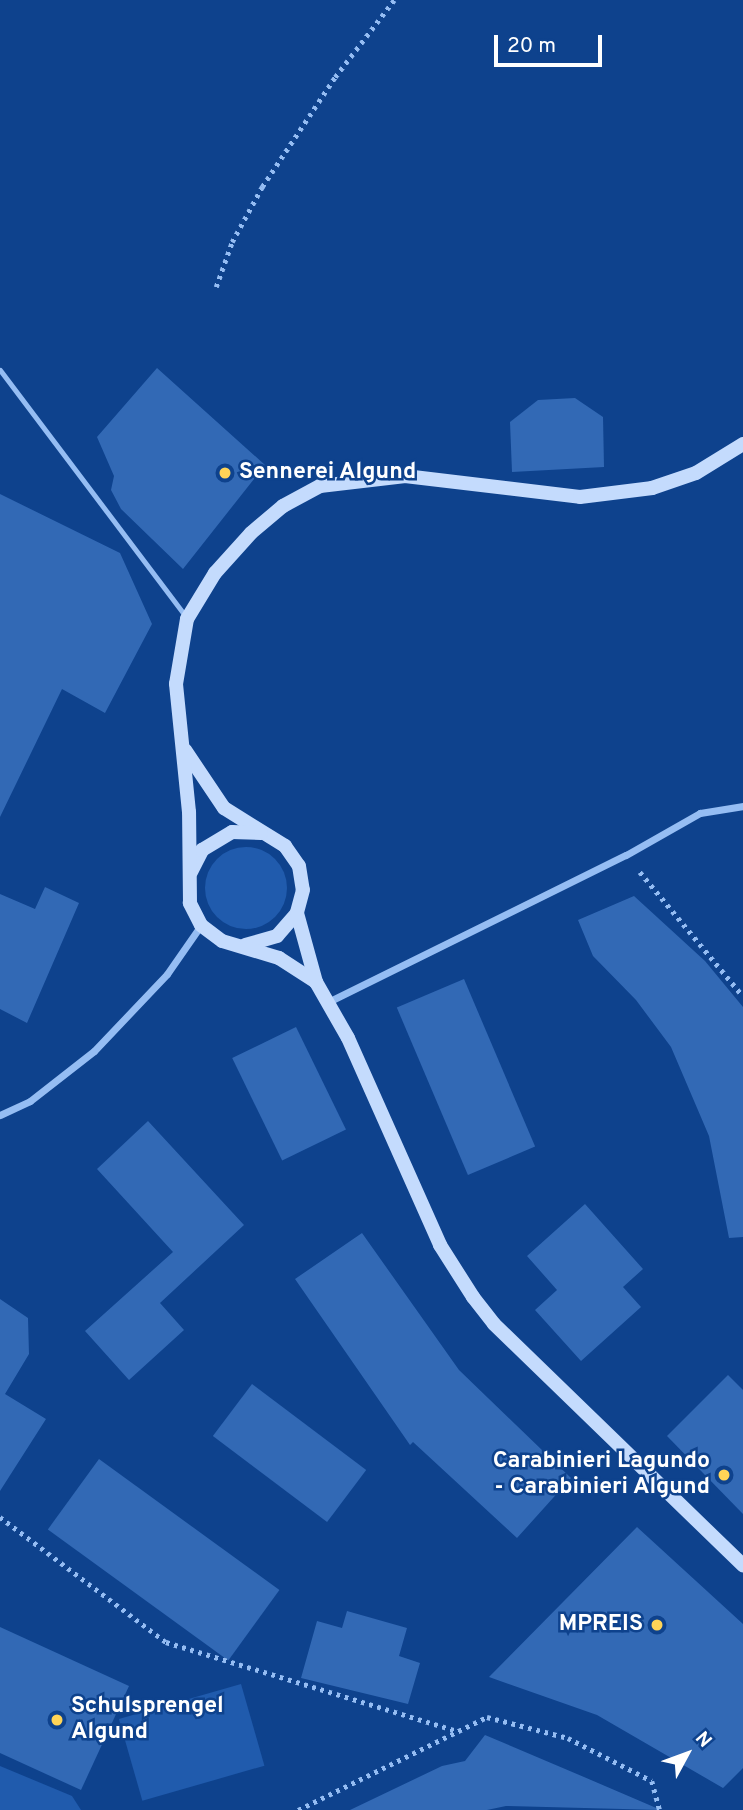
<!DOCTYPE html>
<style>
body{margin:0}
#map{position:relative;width:743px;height:1810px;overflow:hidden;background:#0e428d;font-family:Overpass,sans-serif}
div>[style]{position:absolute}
.green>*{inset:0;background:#205bad;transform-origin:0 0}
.round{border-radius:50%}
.building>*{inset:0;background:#3269b5;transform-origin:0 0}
.path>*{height:4.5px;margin-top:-2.25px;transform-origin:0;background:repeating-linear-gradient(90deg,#95bdf3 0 3.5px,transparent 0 8.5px)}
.lane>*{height:5px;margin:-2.5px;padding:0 2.5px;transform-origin:2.5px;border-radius:2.5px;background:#95bdf3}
.street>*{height:7px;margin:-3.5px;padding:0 3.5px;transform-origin:3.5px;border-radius:3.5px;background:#95bdf3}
.secondary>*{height:14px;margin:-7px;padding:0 7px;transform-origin:7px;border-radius:7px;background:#c4dbfd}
.dots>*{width:19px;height:19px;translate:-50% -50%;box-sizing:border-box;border:4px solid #0e428d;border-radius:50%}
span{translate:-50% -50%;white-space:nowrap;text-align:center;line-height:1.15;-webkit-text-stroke:5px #0e428d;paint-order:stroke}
.poi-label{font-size:23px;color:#fff;font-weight:700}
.left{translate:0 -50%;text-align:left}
.right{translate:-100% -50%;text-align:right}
.north{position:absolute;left:652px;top:1719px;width:70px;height:70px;-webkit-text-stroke:5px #0e428d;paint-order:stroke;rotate:49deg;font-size:19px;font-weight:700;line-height:28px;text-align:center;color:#fff}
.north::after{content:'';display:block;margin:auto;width:24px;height:32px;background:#fff;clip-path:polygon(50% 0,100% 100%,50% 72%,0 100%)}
.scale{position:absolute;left:494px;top:35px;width:108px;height:32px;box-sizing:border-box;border:4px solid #fff;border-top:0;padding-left:9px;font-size:21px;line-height:24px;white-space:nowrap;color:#fff;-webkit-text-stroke:5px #0e428d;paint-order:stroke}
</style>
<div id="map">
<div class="green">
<div class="round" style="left:205px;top:847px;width:82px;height:82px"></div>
<div style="left:241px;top:1684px;width:85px;height:127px;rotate:74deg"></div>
<div style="clip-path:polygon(0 1766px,72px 1796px,81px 1810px,0 1810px)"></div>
</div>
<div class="building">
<div style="clip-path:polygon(157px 368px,265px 465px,183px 569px,121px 509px,111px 490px,114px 476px,97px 437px)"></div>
<div style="clip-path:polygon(575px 398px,603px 417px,604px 467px,512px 472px,510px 422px,538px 400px)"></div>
<div style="clip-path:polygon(0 494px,120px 553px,152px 624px,105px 713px,62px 689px,0 817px)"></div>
<div style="clip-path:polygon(45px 887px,79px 903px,27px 1023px,0 1009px,0 894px,35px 909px)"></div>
<div style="clip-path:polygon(634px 896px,705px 961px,743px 1007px,743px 1237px,729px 1238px,709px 1136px,671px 1047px,636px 1000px,593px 956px,578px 920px)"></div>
<div style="left:464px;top:979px;width:182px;height:73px;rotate:67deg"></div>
<div style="left:296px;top:1027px;width:114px;height:71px;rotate:64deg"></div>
<div style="clip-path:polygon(148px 1121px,244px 1225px,160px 1303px,184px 1330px,129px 1380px,85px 1331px,173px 1252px,97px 1169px)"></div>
<div style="clip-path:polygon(585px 1204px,643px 1269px,623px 1287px,641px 1307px,581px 1361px,535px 1310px,557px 1290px,527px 1256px)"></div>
<div style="clip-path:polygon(362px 1233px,459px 1370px,571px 1478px,517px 1538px,413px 1442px,410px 1445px,295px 1279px)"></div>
<div style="clip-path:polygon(0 1299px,28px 1318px,29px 1354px,5px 1394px,46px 1419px,0 1491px)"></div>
<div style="clip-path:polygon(728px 1375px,743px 1390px,743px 1514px,667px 1436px)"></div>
<div style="left:252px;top:1384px;width:143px;height:65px;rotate:37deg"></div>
<div style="left:99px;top:1459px;width:223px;height:87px;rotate:36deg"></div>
<div style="clip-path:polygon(637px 1527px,743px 1624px,743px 1768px,723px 1788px,597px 1715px,489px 1677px)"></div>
<div style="clip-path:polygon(347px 1611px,407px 1628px,399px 1656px,420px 1663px,408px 1704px,301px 1678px,317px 1621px,342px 1628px)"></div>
<div style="clip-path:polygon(0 1627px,129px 1686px,81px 1790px,0 1753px)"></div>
<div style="clip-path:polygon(485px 1735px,584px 1777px,661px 1810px,506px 1806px,487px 1810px,350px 1810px,442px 1766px,465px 1761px)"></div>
</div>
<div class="path">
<div style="left:216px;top:287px;width:48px;rotate:-70.4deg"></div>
<div style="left:232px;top:242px;width:63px;rotate:-61.4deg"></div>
<div style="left:262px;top:187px;width:132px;rotate:-56.4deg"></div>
<div style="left:335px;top:77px;width:97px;rotate:-52.5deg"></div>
<div style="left:640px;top:872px;width:161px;rotate:50.3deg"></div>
<div style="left:0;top:1517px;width:208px;rotate:37deg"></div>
<div style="left:166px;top:1642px;width:305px;rotate:17deg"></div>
<div style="left:298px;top:1810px;width:211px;rotate:-26.2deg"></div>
<div style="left:487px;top:1717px;width:84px;rotate:14.5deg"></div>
<div style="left:568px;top:1738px;width:94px;rotate:27.1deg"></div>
<div style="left:652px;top:1781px;width:30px;rotate:75deg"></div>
</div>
<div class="lane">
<div style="left:0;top:370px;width:309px;rotate:53deg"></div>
</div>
<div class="street">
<div style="left:328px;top:1002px;width:332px;rotate:-26.3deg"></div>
<div style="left:626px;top:855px;width:85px;rotate:-29.6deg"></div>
<div style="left:700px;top:813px;width:44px;rotate:-9.2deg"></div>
<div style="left:0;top:1115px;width:33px;rotate:-25deg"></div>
<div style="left:30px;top:1101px;width:81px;rotate:-38deg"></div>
<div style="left:94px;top:1051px;width:106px;rotate:-46.5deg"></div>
<div style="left:167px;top:974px;width:60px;rotate:-55.2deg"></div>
</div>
<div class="secondary">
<div style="left:185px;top:750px;width:70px;rotate:56.1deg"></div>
<div style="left:224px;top:808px;width:72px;rotate:31.9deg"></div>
<div style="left:285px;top:846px;width:24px;rotate:55deg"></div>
<div style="left:299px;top:866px;width:24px;rotate:81deg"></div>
<div style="left:303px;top:890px;width:24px;rotate:105deg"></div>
<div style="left:297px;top:913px;width:30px;rotate:131deg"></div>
<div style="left:277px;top:936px;width:33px;rotate:164deg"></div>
<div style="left:191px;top:872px;width:25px;rotate:-63deg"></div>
<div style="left:202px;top:850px;width:35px;rotate:-31deg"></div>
<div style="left:232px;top:832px;width:29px;rotate:2deg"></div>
<div style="left:297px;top:913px;width:72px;rotate:74.6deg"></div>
<div style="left:316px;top:982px;width:64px;rotate:60.3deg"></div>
<div style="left:348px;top:1038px;width:227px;rotate:66deg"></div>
<div style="left:440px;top:1245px;width:62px;rotate:57.6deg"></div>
<div style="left:473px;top:1297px;width:34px;rotate:52deg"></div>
<div style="left:494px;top:1324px;width:347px;rotate:44.1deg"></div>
<div style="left:316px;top:982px;width:44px;rotate:-147deg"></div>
<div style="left:279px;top:958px;width:59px;rotate:-163.4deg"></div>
<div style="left:222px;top:941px;width:26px;rotate:-143deg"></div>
<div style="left:201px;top:925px;width:25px;rotate:-117deg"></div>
<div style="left:190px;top:903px;width:91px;rotate:-90.6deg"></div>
<div style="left:189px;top:812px;width:129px;rotate:-95.8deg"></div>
<div style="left:176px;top:684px;width:66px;rotate:-80.4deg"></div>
<div style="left:187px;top:619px;width:54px;rotate:-58.7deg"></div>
<div style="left:215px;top:573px;width:54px;rotate:-48deg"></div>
<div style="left:251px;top:533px;width:42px;rotate:-40.2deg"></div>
<div style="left:283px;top:506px;width:42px;rotate:-28.4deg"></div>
<div style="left:320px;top:486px;width:86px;rotate:-6.7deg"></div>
<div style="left:405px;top:476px;width:176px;rotate:6.8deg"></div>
<div style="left:580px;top:497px;width:73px;rotate:-7.1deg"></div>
<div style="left:652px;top:488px;width:46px;rotate:-18.8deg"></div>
<div style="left:696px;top:473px;width:55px;rotate:-31.7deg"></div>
</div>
<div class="dots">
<div style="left:225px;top:473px;background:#ffd457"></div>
<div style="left:724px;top:1475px;background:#ffd457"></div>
<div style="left:657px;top:1625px;background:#ffd457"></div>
<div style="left:57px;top:1720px;background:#ffd457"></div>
</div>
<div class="poi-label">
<span class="left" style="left:239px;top:473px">Sennerei Algund</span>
<span class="right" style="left:710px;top:1475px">Carabinieri Lagundo<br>- Carabinieri Algund</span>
<span class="right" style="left:643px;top:1625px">MPREIS</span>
<span class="left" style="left:71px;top:1720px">Schulsprengel<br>Algund</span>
</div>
<div class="north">N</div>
<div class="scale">20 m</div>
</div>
